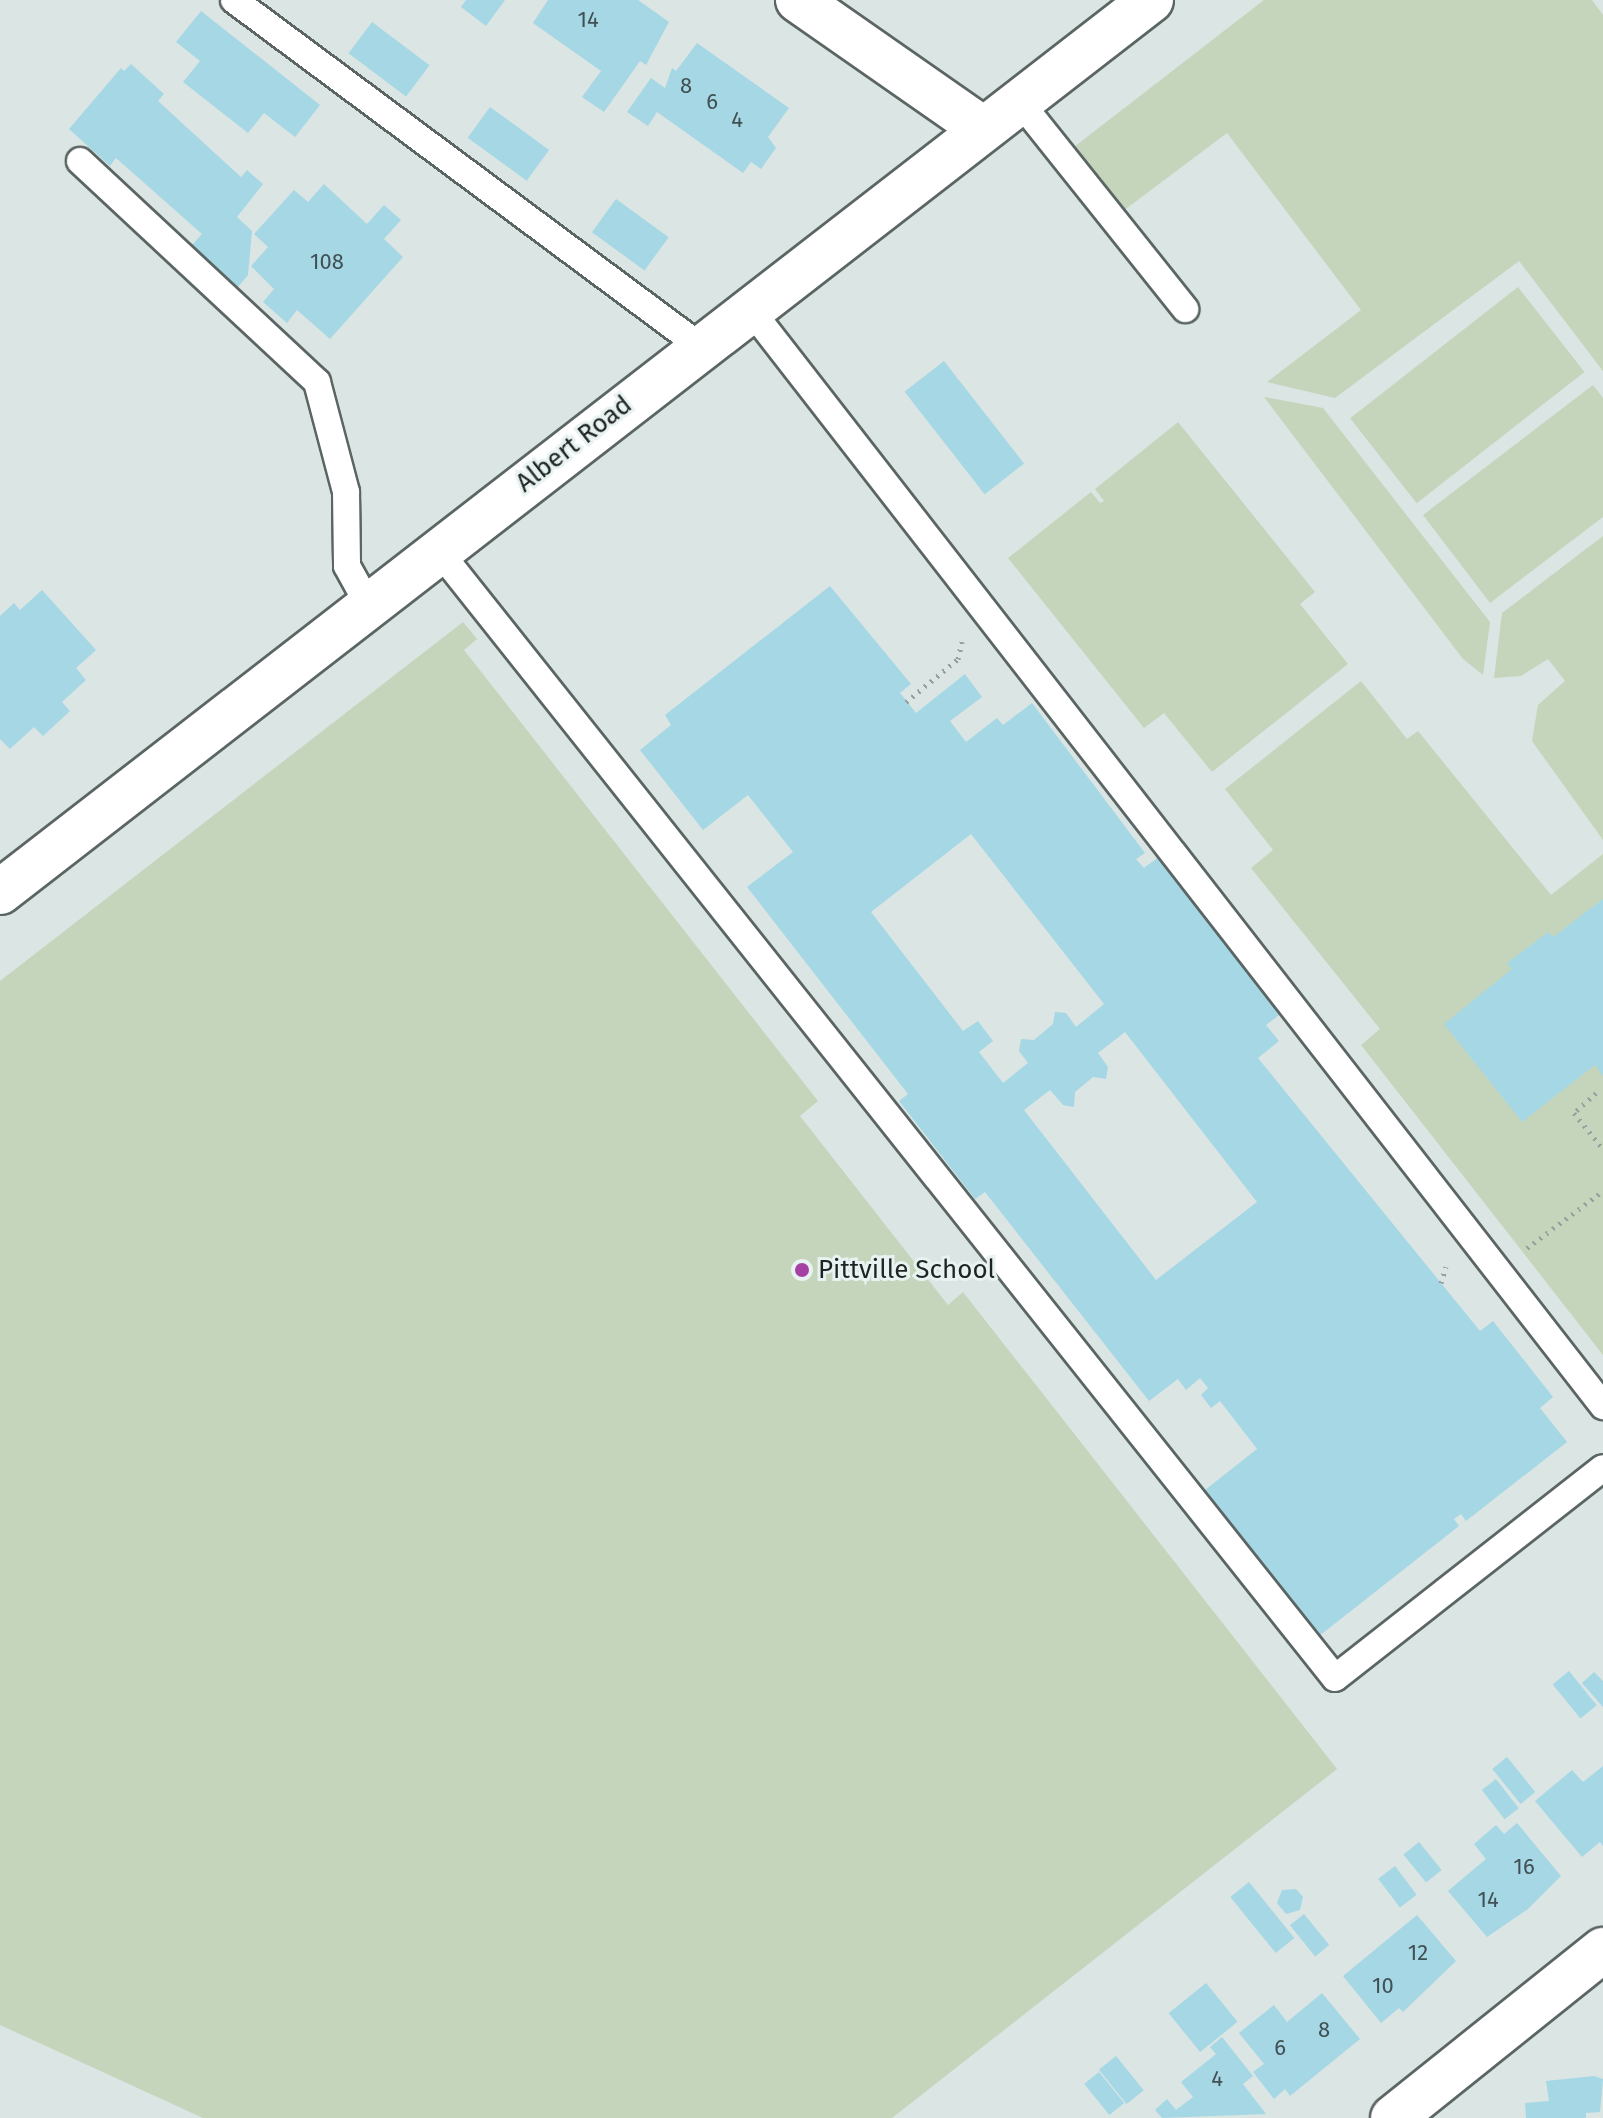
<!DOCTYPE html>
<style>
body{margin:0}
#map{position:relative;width:1603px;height:2118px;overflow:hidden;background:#dae5e4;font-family:"Fira Sans",sans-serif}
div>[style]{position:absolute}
.green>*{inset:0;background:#c5d5bc;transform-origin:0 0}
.building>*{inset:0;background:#a6d7e5;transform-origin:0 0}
.path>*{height:5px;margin-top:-2.5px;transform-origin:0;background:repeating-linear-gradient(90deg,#97a09f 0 2px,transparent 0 8px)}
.roads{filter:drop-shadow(2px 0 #5b6564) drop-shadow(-2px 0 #5b6564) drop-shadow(0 2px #5b6564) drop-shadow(0 -2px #5b6564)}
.lane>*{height:26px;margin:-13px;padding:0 13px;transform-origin:13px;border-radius:13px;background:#fff}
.street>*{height:44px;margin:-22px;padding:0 22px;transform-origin:22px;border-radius:22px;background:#fff}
.secondary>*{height:44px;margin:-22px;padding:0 22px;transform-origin:22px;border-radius:22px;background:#fff}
.dots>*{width:22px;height:22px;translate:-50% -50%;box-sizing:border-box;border:4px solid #e7f2f1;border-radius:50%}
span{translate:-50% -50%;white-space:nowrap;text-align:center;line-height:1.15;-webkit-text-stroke:6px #e7f2f1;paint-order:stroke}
.number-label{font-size:22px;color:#415054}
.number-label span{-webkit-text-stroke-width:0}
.street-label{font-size:26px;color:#1f2323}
.poi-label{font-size:26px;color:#1f2323}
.left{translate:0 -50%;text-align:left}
</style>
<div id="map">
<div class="green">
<div style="clip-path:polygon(1264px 0,1592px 0,1603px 15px,1603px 371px,1519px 261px,1335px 398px,1267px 382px,1361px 310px,1227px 133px,1123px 211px,1074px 147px)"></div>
<div style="left:1518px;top:287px;width:108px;height:213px;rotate:52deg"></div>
<div style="clip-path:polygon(1593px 385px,1603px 398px,1603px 517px,1490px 603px,1423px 515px)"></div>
<div style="clip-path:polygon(1264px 397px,1323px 408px,1490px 622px,1483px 675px,1463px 659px)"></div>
<div style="clip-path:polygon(1178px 422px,1315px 592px,1300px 604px,1348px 664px,1212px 772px,1164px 713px,1144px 728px,1008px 558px,1091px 492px,1100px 503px,1104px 501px,1095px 489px)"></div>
<div style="clip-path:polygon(1603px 536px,1603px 840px,1532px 741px,1538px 705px,1565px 681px,1548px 659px,1521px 676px,1494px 678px,1502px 613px)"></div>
<div style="clip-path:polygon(463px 622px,477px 639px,464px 650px,818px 1101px,800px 1116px,948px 1305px,963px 1292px,1337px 1769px,892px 2118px,203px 2118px,0 2025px,0 981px)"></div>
<div style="clip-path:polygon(1361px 681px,1407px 739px,1418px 731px,1551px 895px,1603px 854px,1603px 1355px,1361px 1045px,1380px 1029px,1251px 868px,1273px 850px,1225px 789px)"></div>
</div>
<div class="building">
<div style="clip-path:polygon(466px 0,505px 0,486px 26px,461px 7px)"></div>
<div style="clip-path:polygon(548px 0,638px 0,669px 22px,646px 65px,640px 61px,604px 112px,582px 97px,601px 71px,533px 23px)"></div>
<div style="clip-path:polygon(201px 11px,320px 105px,295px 137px,264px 113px,248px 133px,183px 82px,200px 61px,176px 42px)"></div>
<div style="left:372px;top:22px;width:72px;height:39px;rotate:37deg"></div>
<div style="clip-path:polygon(697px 43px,789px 108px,768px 137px,776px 148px,761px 169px,751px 162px,743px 173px,657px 112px,648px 126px,627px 112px,651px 78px,665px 88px,672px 68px,676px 71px)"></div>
<div style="clip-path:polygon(131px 64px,164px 94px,158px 101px,241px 177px,247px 170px,263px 184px,237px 217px,252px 231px,248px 275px,238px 287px,192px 245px,202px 234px,116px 158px,110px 166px,69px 129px,121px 68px,124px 71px)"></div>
<div style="left:490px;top:107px;width:73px;height:38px;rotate:36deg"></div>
<div style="clip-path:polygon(324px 184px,367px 224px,384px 205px,401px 220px,384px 239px,403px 257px,330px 339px,297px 310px,287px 323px,263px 302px,274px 289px,251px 266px,268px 247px,254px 234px,294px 190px,308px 202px)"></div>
<div style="left:616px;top:199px;width:65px;height:41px;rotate:36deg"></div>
<div style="left:944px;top:361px;width:130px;height:50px;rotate:52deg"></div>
<div style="clip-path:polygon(evenodd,830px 586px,911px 684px,900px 693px,916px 713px,965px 674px,982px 697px,950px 721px,966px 742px,997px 718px,1003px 725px,1032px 703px,1145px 853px,1136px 859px,1144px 868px,1160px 856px,1283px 1012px,1266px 1025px,1279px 1041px,1258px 1058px,1480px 1331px,1493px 1321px,1553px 1397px,1540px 1408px,1567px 1442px,1466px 1521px,1461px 1514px,1454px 1519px,1459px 1526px,1314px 1640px,1200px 1494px,1257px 1449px,1220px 1401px,1211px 1408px,1201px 1395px,1208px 1388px,1200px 1378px,1186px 1390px,1178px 1379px,1149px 1401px,985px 1192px,975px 1199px,899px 1101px,908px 1094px,747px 887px,793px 852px,748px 795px,703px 830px,640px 750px,671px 725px,665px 715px,830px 586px,971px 834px,1104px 1004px,1076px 1027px,1066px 1013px,1055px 1012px,1053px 1024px,1034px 1040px,1021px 1039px,1019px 1051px,1028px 1063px,1003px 1083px,979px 1052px,993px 1041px,978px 1021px,963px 1031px,871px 912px,971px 834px,830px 586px,1125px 1032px,1257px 1202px,1156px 1280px,1024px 1110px,1050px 1090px,1063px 1105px,1074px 1107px,1075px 1092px,1093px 1077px,1106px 1079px,1108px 1067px,1098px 1053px,1125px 1032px)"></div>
<div style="clip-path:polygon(42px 590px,96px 650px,76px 668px,86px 680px,62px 702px,70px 711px,43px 736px,34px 727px,10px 749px,0 739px,0 616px,14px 603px,20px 610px)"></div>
<div style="clip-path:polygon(1603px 899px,1603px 1076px,1595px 1065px,1522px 1122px,1444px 1024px,1512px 969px,1507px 963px,1548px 932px,1553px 937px)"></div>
<div style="left:1569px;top:1671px;width:44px;height:21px;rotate:51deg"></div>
<div style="clip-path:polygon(1594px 1672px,1603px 1681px,1603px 1707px,1582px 1683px)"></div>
<div style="left:1507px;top:1757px;width:45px;height:19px;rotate:51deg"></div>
<div style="clip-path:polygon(1603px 1766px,1603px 1846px,1600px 1842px,1582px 1857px,1535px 1801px,1572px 1770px,1583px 1782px)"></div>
<div style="left:1496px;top:1779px;width:37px;height:18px;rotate:52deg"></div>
<div style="clip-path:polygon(1517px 1823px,1561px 1876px,1528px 1909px,1487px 1937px,1448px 1891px,1486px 1859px,1474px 1844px,1496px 1825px,1504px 1834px)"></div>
<div style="left:1419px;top:1842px;width:36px;height:20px;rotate:51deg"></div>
<div style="left:1395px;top:1866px;width:36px;height:21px;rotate:53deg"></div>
<div style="left:1249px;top:1882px;width:72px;height:24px;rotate:51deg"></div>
<div style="clip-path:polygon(1296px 1889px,1303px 1897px,1300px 1910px,1286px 1914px,1277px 1903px,1282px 1890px)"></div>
<div style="left:1304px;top:1914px;width:40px;height:18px;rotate:51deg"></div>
<div style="clip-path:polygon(1417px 1915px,1456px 1961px,1403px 2012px,1399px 2008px,1381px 2023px,1343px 1976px)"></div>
<div style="left:1206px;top:1983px;width:50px;height:48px;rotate:51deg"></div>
<div style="clip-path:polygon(1322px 1993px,1360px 2039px,1290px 2096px,1285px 2089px,1274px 2099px,1253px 2072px,1264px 2064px,1239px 2033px,1274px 2005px,1287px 2022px)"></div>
<div style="clip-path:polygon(1222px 2037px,1253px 2076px,1243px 2084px,1266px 2114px,1162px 2118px,1155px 2110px,1167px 2099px,1176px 2110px,1193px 2097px,1181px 2082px,1216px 2054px,1210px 2047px)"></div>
<div style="left:1116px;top:2056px;width:44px;height:22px;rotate:51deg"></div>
<div style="left:1099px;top:2072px;width:40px;height:19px;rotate:51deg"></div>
<div style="clip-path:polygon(1594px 2076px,1603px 2079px,1600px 2112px,1586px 2113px,1586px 2118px,1526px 2118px,1525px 2103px,1549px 2101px,1546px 2081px)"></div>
</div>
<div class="path">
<div style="left:906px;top:702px;width:67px;rotate:-39.6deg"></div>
<div style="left:958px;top:659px;width:18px;rotate:-77deg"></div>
<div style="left:1596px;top:1093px;width:30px;rotate:138deg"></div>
<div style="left:1574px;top:1113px;width:46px;rotate:51.1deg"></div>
<div style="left:1527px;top:1248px;width:95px;rotate:-36.9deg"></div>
<div style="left:1441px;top:1283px;width:17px;rotate:-73deg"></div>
</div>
<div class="roads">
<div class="lane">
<div style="left:234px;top:0;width:582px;rotate:36.61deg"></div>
<div style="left:1020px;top:102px;width:265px;rotate:51.4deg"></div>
<div style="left:80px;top:161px;width:324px;rotate:43deg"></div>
<div style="left:317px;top:382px;width:114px;rotate:75.2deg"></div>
<div style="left:346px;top:492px;width:74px;rotate:89.2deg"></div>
<div style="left:347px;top:566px;width:43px;rotate:61.1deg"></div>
<div style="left:750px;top:309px;width:1390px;rotate:52.13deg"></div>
<div style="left:438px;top:550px;width:1441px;rotate:51.51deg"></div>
<div style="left:1335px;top:1678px;width:340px;rotate:-38.1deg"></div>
</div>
<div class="street">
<div style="left:798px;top:0;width:226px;rotate:34.9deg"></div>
<div style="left:1393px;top:2118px;width:269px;rotate:-38.7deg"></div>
</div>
<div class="secondary">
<div style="left:0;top:892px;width:1456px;rotate:-37.77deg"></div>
</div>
</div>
<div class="dots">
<div style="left:802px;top:1270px;background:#a740a3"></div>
</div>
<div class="number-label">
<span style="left:588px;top:20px">14</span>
<span style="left:686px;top:86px">8</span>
<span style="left:712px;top:102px">6</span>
<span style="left:737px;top:120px">4</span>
<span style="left:327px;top:262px">108</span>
<span style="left:1524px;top:1867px">16</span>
<span style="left:1488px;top:1900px">14</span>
<span style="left:1418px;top:1953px">12</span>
<span style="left:1383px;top:1986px">10</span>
<span style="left:1324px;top:2030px">8</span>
<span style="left:1280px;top:2048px">6</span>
<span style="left:1217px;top:2079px">4</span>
</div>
<div class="street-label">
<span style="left:574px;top:444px;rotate:-38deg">Albert Road</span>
</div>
<div class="poi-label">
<span class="left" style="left:818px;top:1270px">Pittville School</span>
</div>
</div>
